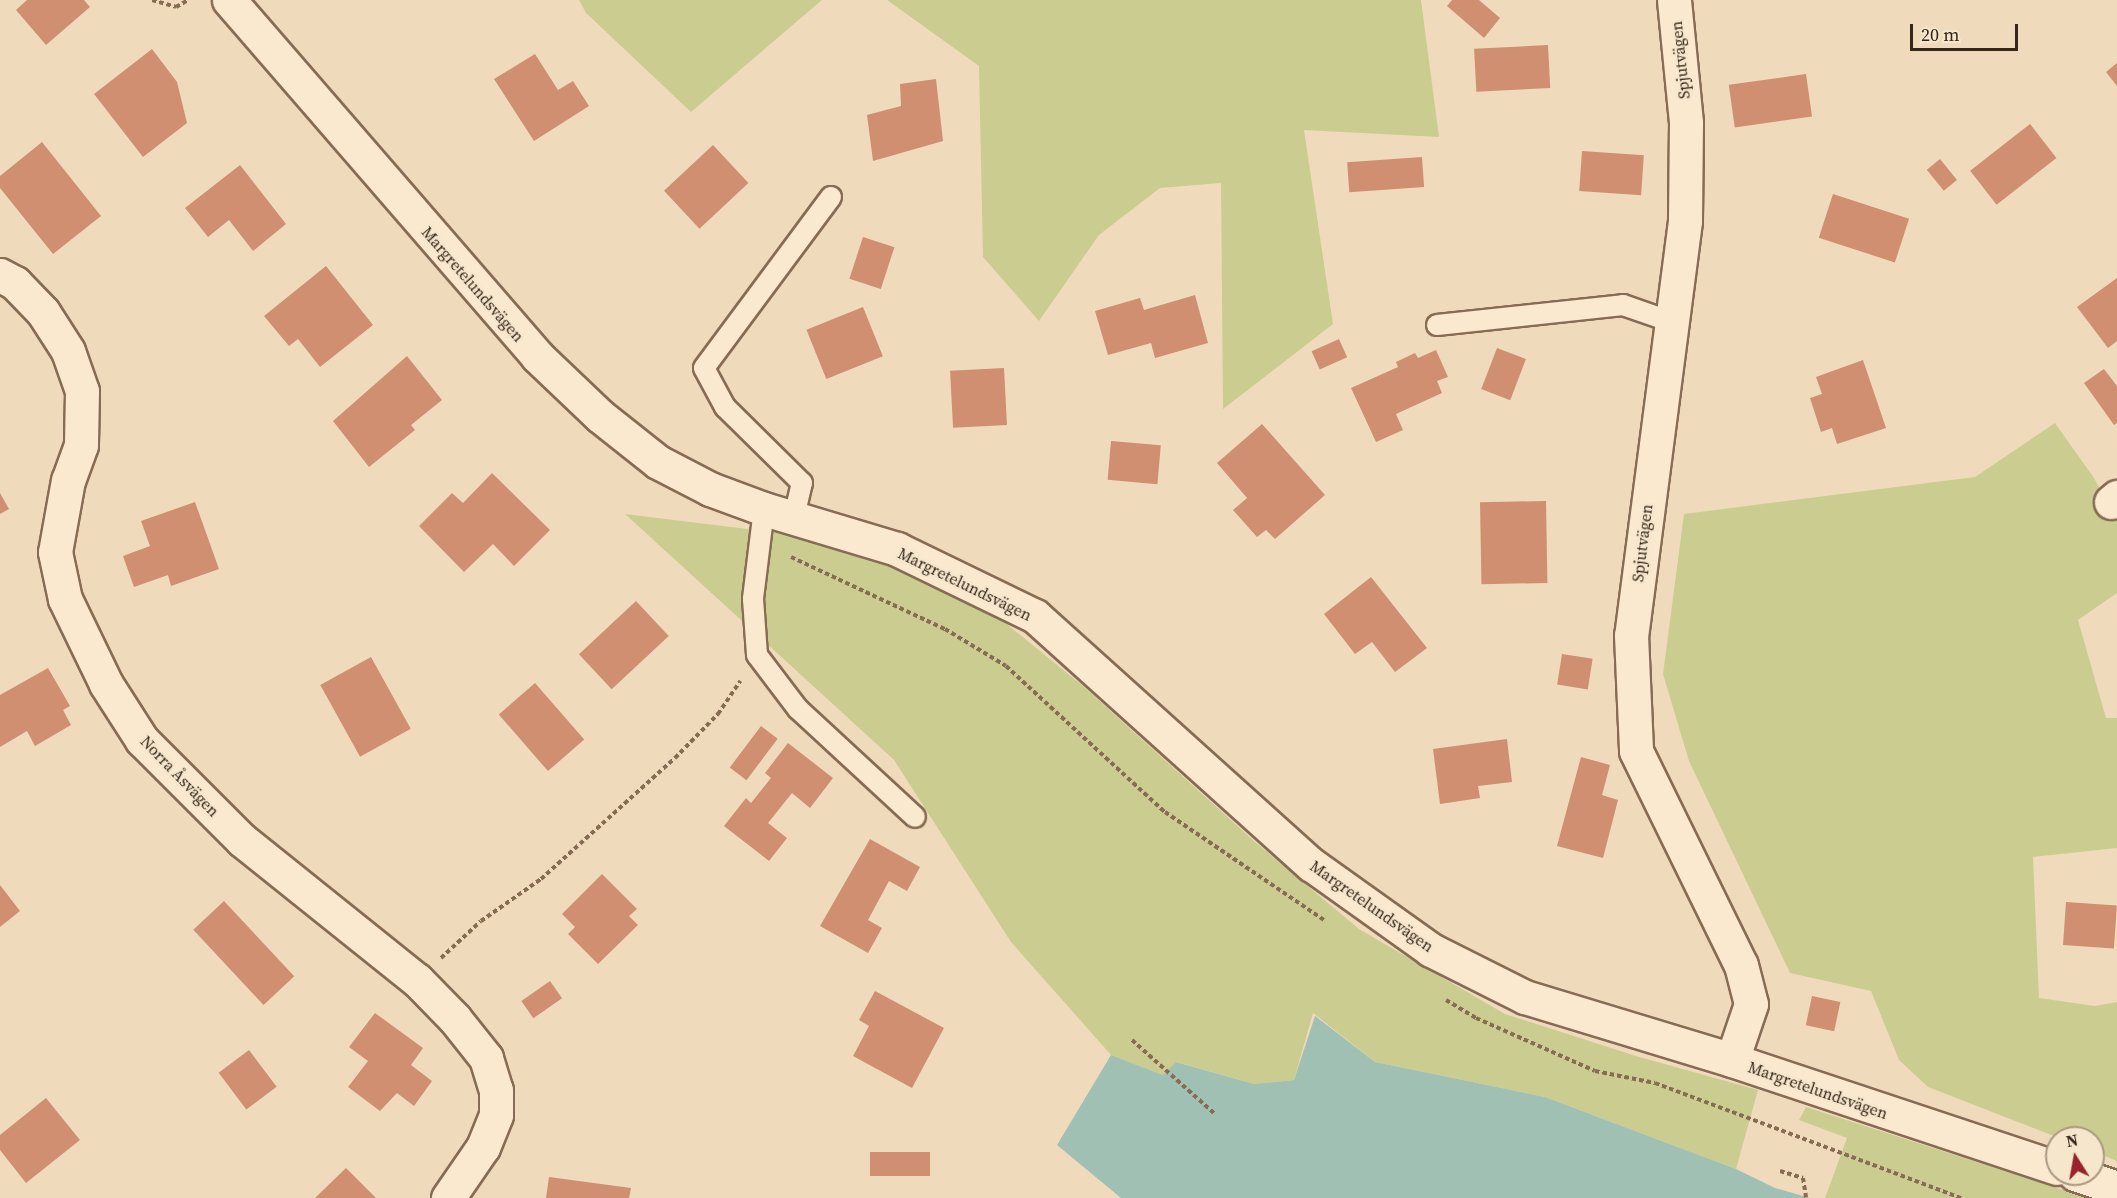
<!DOCTYPE html>
<meta charset="utf-8">
<style>
body{margin:0}
#map{position:relative;width:2117px;height:1198px;overflow:hidden;background:#efdbbc;font-family:"Source Serif 4",serif}
div>[style]{position:absolute}
.green>*{inset:0;background:#cbcd90}
.water>*{inset:0;background:#a0c0b4}
.building>*{inset:0;background:#cf8f70;transform-origin:0 0}
.path>*{height:4px;margin-top:-2px;transform-origin:0;background:repeating-linear-gradient(90deg,#876b55 0 4.5px,transparent 0 7.5px)}
.roads{filter:drop-shadow(2px 0 #876b55) drop-shadow(-2px 0 #876b55) drop-shadow(0 2px #876b55) drop-shadow(0 -2px #876b55)}
.lane>*{height:20px;margin:-10px;padding:0 10px;transform-origin:10px;border-radius:10px;background:#fae9cf}
.street>*{height:33px;margin:-16.5px;padding:0 16.5px;transform-origin:16.5px;border-radius:16.5px;background:#fae9cf}
span{translate:-50% -50%;white-space:nowrap;text-align:center;line-height:1.15;-webkit-text-stroke:4.5px #f6e6cb;paint-order:stroke}
.street-label{font-size:16px;color:#35251a}
.north{position:absolute;left:2045px;top:1126px;width:60px;height:60px;box-sizing:border-box;background:#f6e6cb;border:2px solid #a99984;border-radius:50%;rotate:349deg;font-size:16px;font-weight:700;line-height:24px;text-align:center;color:#35251a}
.north::after{content:'';display:block;margin:auto;width:21px;height:27px;background:#98232e;clip-path:polygon(50% 0,100% 100%,50% 72%,0 100%)}
.scale{position:absolute;left:1910px;top:24px;width:108px;height:27px;box-sizing:border-box;border:3px solid #35251a;border-top:0;padding-left:8px;font-size:18px;line-height:21px;white-space:nowrap;color:#35251a;-webkit-text-stroke:4px #f6e6cb;paint-order:stroke}
</style>
<div id="map">
<div class="green">
<div style="clip-path:polygon(579px 0,822px 0,691px 112px,586px 13px)"></div>
<div style="clip-path:polygon(887px 0,1421px 0,1439px 137px,1304px 130px,1333px 324px,1223px 409px,1221px 183px,1160px 188px,1099px 235px,1039px 321px,983px 257px,979px 66px)"></div>
<div style="clip-path:polygon(2055px 423px,2094px 478px,2117px 519px,2117px 593px,2078px 620px,2106px 718px,2117px 718px,2117px 848px,2033px 857px,2039px 998px,2095px 1006px,2117px 1002px,2117px 1161px,2093px 1151px,2093px 1138px,2059px 1138px,1928px 1087px,1899px 1060px,1871px 991px,1790px 973px,1689px 761px,1663px 674px,1684px 514px,1975px 477px)"></div>
<div style="clip-path:polygon(625px 514px,822px 538px,987px 608px,1083px 686px,1254px 841px,1359px 929px,1505px 1014px,1636px 1056px,1758px 1090px,1736px 1169px,1545px 1097px,1375px 1062px,1313px 1013px,1294px 1080px,1254px 1084px,1177px 1062px,1163px 1075px,1111px 1055px,1011px 942px,894px 760px)"></div>
<div style="clip-path:polygon(1806px 1107px,2088px 1198px,1825px 1198px,1847px 1138px,1799px 1120px)"></div>
</div>
<div class="water">
<div style="clip-path:polygon(1315px 1016px,1375px 1062px,1545px 1097px,1736px 1169px,1775px 1188px,1810px 1198px,1121px 1198px,1057px 1145px,1111px 1055px,1163px 1075px,1176px 1062px,1254px 1084px,1294px 1080px)"></div>
</div>
<div class="building">
<div style="clip-path:polygon(27px 0,84px 0,90px 7px,46px 45px,16px 10px)"></div>
<div style="clip-path:polygon(1452px 0,1479px 0,1500px 18px,1484px 38px,1447px 6px)"></div>
<div style="left:1548px;top:45px;width:43px;height:74px;rotate:87deg"></div>
<div style="clip-path:polygon(152px 49px,177px 82px,187px 123px,143px 157px,94px 94px)"></div>
<div style="clip-path:polygon(535px 54px,558px 90px,573px 81px,589px 106px,534px 141px,494px 79px)"></div>
<div style="clip-path:polygon(2117px 63px,2117px 86px,2106px 72px)"></div>
<div style="left:1806px;top:74px;width:43px;height:78px;rotate:82deg"></div>
<div style="clip-path:polygon(936px 79px,943px 141px,873px 161px,867px 115px,901px 106px,900px 84px)"></div>
<div style="left:2030px;top:124px;width:43px;height:76px;rotate:52deg"></div>
<div style="clip-path:polygon(42px 142px,101px 216px,53px 254px,0 188px,0 176px)"></div>
<div style="left:713px;top:145px;width:52px;height:67px;rotate:47deg"></div>
<div style="left:1582px;top:151px;width:62px;height:40px;rotate:4deg"></div>
<div style="left:1422px;top:157px;width:30px;height:75px;rotate:86deg"></div>
<div style="left:1940px;top:159px;width:27px;height:17px;rotate:51deg"></div>
<div style="clip-path:polygon(240px 165px,286px 224px,253px 251px,229px 220px,208px 237px,185px 208px)"></div>
<div style="left:1833px;top:194px;width:80px;height:46px;rotate:18deg"></div>
<div style="left:863px;top:237px;width:33px;height:44px;rotate:18deg"></div>
<div style="clip-path:polygon(326px 266px,373px 325px,320px 367px,298px 339px,289px 346px,264px 316px)"></div>
<div style="clip-path:polygon(2117px 278px,2117px 341px,2108px 348px,2077px 307px)"></div>
<div style="clip-path:polygon(1195px 295px,1208px 343px,1155px 358px,1151px 343px,1108px 355px,1095px 311px,1140px 298px,1144px 310px)"></div>
<div style="left:863px;top:307px;width:53px;height:61px;rotate:68deg"></div>
<div style="left:1339px;top:339px;width:20px;height:30px;rotate:66deg"></div>
<div style="left:1497px;top:348px;width:31px;height:44px;rotate:21deg"></div>
<div style="clip-path:polygon(1436px 350px,1448px 377px,1437px 381px,1442px 393px,1396px 414px,1403px 430px,1376px 442px,1351px 388px,1398px 367px,1396px 362px,1415px 353px,1418px 358px)"></div>
<div style="clip-path:polygon(407px 356px,442px 400px,411px 425px,415px 430px,369px 467px,333px 421px)"></div>
<div style="clip-path:polygon(1863px 360px,1886px 428px,1837px 444px,1832px 428px,1821px 432px,1810px 398px,1822px 394px,1816px 377px)"></div>
<div style="left:1004px;top:368px;width:57px;height:54px;rotate:87deg"></div>
<div style="clip-path:polygon(2104px 369px,2117px 386px,2117px 423px,2114px 425px,2084px 383px)"></div>
<div style="clip-path:polygon(1262px 424px,1325px 495px,1275px 539px,1266px 530px,1257px 537px,1233px 510px,1247px 498px,1217px 463px)"></div>
<div style="left:1111px;top:441px;width:50px;height:39px;rotate:5deg"></div>
<div style="clip-path:polygon(492px 473px,550px 530px,514px 566px,493px 544px,464px 572px,419px 526px,452px 493px,463px 503px)"></div>
<div style="clip-path:polygon(0 493px,9px 509px,0 514px)"></div>
<div style="left:1546px;top:501px;width:82px;height:66px;rotate:89deg"></div>
<div style="clip-path:polygon(195px 502px,219px 569px,171px 586px,168px 575px,134px 587px,123px 556px,150px 546px,141px 521px)"></div>
<div style="clip-path:polygon(1371px 577px,1427px 648px,1395px 672px,1372px 642px,1355px 654px,1324px 614px)"></div>
<div style="left:636px;top:601px;width:48px;height:78px;rotate:47deg"></div>
<div style="left:1562px;top:654px;width:31px;height:31px;rotate:9deg"></div>
<div style="left:371px;top:657px;width:82px;height:58px;rotate:61deg"></div>
<div style="clip-path:polygon(48px 668px,70px 706px,63px 710px,71px 725px,35px 746px,27px 731px,0 747px,0 695px)"></div>
<div style="left:535px;top:683px;width:75px;height:48px;rotate:49deg"></div>
<div style="left:761px;top:726px;width:21px;height:52px;rotate:37deg"></div>
<div style="clip-path:polygon(1507px 739px,1512px 782px,1478px 786px,1480px 798px,1440px 804px,1433px 749px)"></div>
<div style="clip-path:polygon(788px 743px,833px 778px,810px 808px,792px 793px,768px 823px,787px 838px,769px 861px,724px 826px,746px 798px,751px 803px,771px 778px,765px 773px)"></div>
<div style="clip-path:polygon(1581px 757px,1610px 765px,1602px 795px,1618px 800px,1603px 858px,1557px 846px)"></div>
<div style="clip-path:polygon(870px 839px,920px 867px,907px 891px,889px 881px,868px 920px,882px 928px,868px 953px,820px 926px)"></div>
<div style="clip-path:polygon(602px 874px,637px 909px,629px 916px,638px 925px,598px 964px,568px 934px,575px 927px,562px 914px)"></div>
<div style="clip-path:polygon(0 885px,20px 911px,0 927px)"></div>
<div style="left:224px;top:901px;width:103px;height:42px;rotate:47deg"></div>
<div style="left:2066px;top:902px;width:51px;height:43px;rotate:4deg"></div>
<div style="left:550px;top:981px;width:21px;height:35px;rotate:55deg"></div>
<div style="clip-path:polygon(875px 991px,944px 1028px,912px 1088px,853px 1056px,869px 1026px,859px 1020px)"></div>
<div style="left:1812px;top:996px;width:29px;height:30px;rotate:12deg"></div>
<div style="clip-path:polygon(375px 1013px,423px 1048px,411px 1065px,432px 1081px,414px 1106px,397px 1093px,380px 1111px,348px 1087px,368px 1061px,349px 1047px)"></div>
<div style="left:249px;top:1050px;width:46px;height:38px;rotate:53deg"></div>
<div style="clip-path:polygon(46px 1098px,80px 1140px,26px 1183px,0 1150px,0 1135px)"></div>
<div style="left:870px;top:1152px;width:60px;height:24px"></div>
<div style="clip-path:polygon(346px 1168px,376px 1198px,315px 1198px)"></div>
<div style="clip-path:polygon(549px 1177px,631px 1188px,629px 1198px,546px 1198px)"></div>
</div>
<div class="path">
<div style="left:152px;top:0;width:25px;rotate:16deg"></div>
<div style="left:176px;top:7px;width:14px;rotate:-30deg"></div>
<div style="left:791px;top:557px;width:170px;rotate:25.1deg"></div>
<div style="left:945px;top:629px;width:71px;rotate:31.2deg"></div>
<div style="left:1006px;top:666px;width:216px;rotate:42.6deg"></div>
<div style="left:1165px;top:812px;width:192px;rotate:34.2deg"></div>
<div style="left:441px;top:958px;width:54px;rotate:-42.8deg"></div>
<div style="left:481px;top:921px;width:73px;rotate:-35deg"></div>
<div style="left:541px;top:879px;width:181px;rotate:-42.1deg"></div>
<div style="left:675px;top:758px;width:62px;rotate:-45.7deg"></div>
<div style="left:718px;top:714px;width:40px;rotate:-56deg"></div>
<div style="left:1446px;top:1000px;width:35px;rotate:31deg"></div>
<div style="left:1476px;top:1018px;width:130px;rotate:24deg"></div>
<div style="left:1595px;top:1071px;width:61px;rotate:11.3deg"></div>
<div style="left:1655px;top:1083px;width:327px;rotate:20.6deg"></div>
<div style="left:1132px;top:1040px;width:110px;rotate:41.7deg"></div>
<div style="left:1780px;top:1171px;width:24px;rotate:17deg"></div>
<div style="left:1803px;top:1178px;width:20px;rotate:81deg"></div>
</div>
<div class="roads">
<div class="lane">
<div style="left:1437px;top:325px;width:187px;rotate:-6.1deg"></div>
<div style="left:1623px;top:305px;width:49px;rotate:19.2deg"></div>
<div style="left:764px;top:509px;width:91px;rotate:97deg"></div>
<div style="left:753px;top:599px;width:56px;rotate:85.9deg"></div>
<div style="left:757px;top:655px;width:68px;rotate:52.8deg"></div>
<div style="left:798px;top:709px;width:159px;rotate:42.7deg"></div>
<div style="left:794px;top:517px;width:35px;rotate:-77deg"></div>
<div style="left:802px;top:483px;width:108px;rotate:-135.4deg"></div>
<div style="left:725px;top:407px;width:44px;rotate:-118.3deg"></div>
<div style="left:704px;top:368px;width:213px;rotate:-53.4deg"></div>
</div>
<div class="street">
<div style="left:229px;top:0;width:471px;rotate:49.1deg"></div>
<div style="left:537px;top:356px;width:87px;rotate:43.6deg"></div>
<div style="left:600px;top:416px;width:74px;rotate:38.4deg"></div>
<div style="left:658px;top:462px;width:59px;rotate:27.4deg"></div>
<div style="left:710px;top:489px;width:58px;rotate:20.3deg"></div>
<div style="left:764px;top:509px;width:139px;rotate:16.7deg"></div>
<div style="left:897px;top:549px;width:153px;rotate:25.9deg"></div>
<div style="left:1035px;top:616px;width:372px;rotate:42deg"></div>
<div style="left:1312px;top:865px;width:146px;rotate:35.5deg"></div>
<div style="left:1431px;top:950px;width:105px;rotate:26.6deg"></div>
<div style="left:1525px;top:997px;width:216px;rotate:16.9deg"></div>
<div style="left:1732px;top:1060px;width:342px;rotate:18.4deg"></div>
<div style="left:1674px;top:0;width:124px;rotate:84.4deg"></div>
<div style="left:1686px;top:123px;width:98px;rotate:90.6deg"></div>
<div style="left:1685px;top:221px;width:418px;rotate:97.4deg"></div>
<div style="left:1631px;top:635px;width:116px;rotate:87.5deg"></div>
<div style="left:1636px;top:751px;width:238px;rotate:63.9deg"></div>
<div style="left:1741px;top:965px;width:40px;rotate:75.6deg"></div>
<div style="left:1751px;top:1004px;width:59px;rotate:108.7deg"></div>
<div style="left:0;top:275px;width:17px;rotate:28deg"></div>
<div style="left:15px;top:283px;width:40px;rotate:46deg"></div>
<div style="left:43px;top:312px;width:46px;rotate:57.3deg"></div>
<div style="left:68px;top:351px;width:42px;rotate:70.7deg"></div>
<div style="left:82px;top:391px;width:54px;rotate:91.1deg"></div>
<div style="left:81px;top:445px;width:37px;rotate:110deg"></div>
<div style="left:68px;top:480px;width:73px;rotate:100.2deg"></div>
<div style="left:55px;top:552px;width:48px;rotate:78deg"></div>
<div style="left:65px;top:599px;width:94px;rotate:64.2deg"></div>
<div style="left:106px;top:684px;width:67px;rotate:57.3deg"></div>
<div style="left:142px;top:740px;width:141px;rotate:45deg"></div>
<div style="left:242px;top:840px;width:224px;rotate:38.7deg"></div>
<div style="left:417px;top:980px;width:54px;rotate:45.7deg"></div>
<div style="left:455px;top:1019px;width:50px;rotate:51.5deg"></div>
<div style="left:486px;top:1058px;width:34px;rotate:73deg"></div>
<div style="left:496px;top:1090px;width:25px;rotate:90deg"></div>
<div style="left:496px;top:1115px;width:35px;rotate:112deg"></div>
<div style="left:483px;top:1147px;width:62px;rotate:124.5deg"></div>
<div style="left:2111px;top:502px;width:8px;rotate:-40deg"></div>
<div style="left:2075px;top:1174px;width:44px;rotate:18.4deg"></div>
</div>
</div>
<div class="street-label">
<span style="left:1680px;top:60px;rotate:-96deg">Spjutvägen</span>
<span style="left:473px;top:284px;rotate:49deg">Margretelundsvägen</span>
<span style="left:1642px;top:543px;rotate:-83deg">Spjutvägen</span>
<span style="left:965px;top:584px;rotate:26deg">Margretelundsvägen</span>
<span style="left:180px;top:776px;rotate:46deg">Norra Åsvägen</span>
<span style="left:1372px;top:906px;rotate:35deg">Margretelundsvägen</span>
<span style="left:1818px;top:1090px;rotate:19deg">Margretelundsvägen</span>
</div>
<div class="north">N</div>
<div class="scale">20 m</div>
</div>
